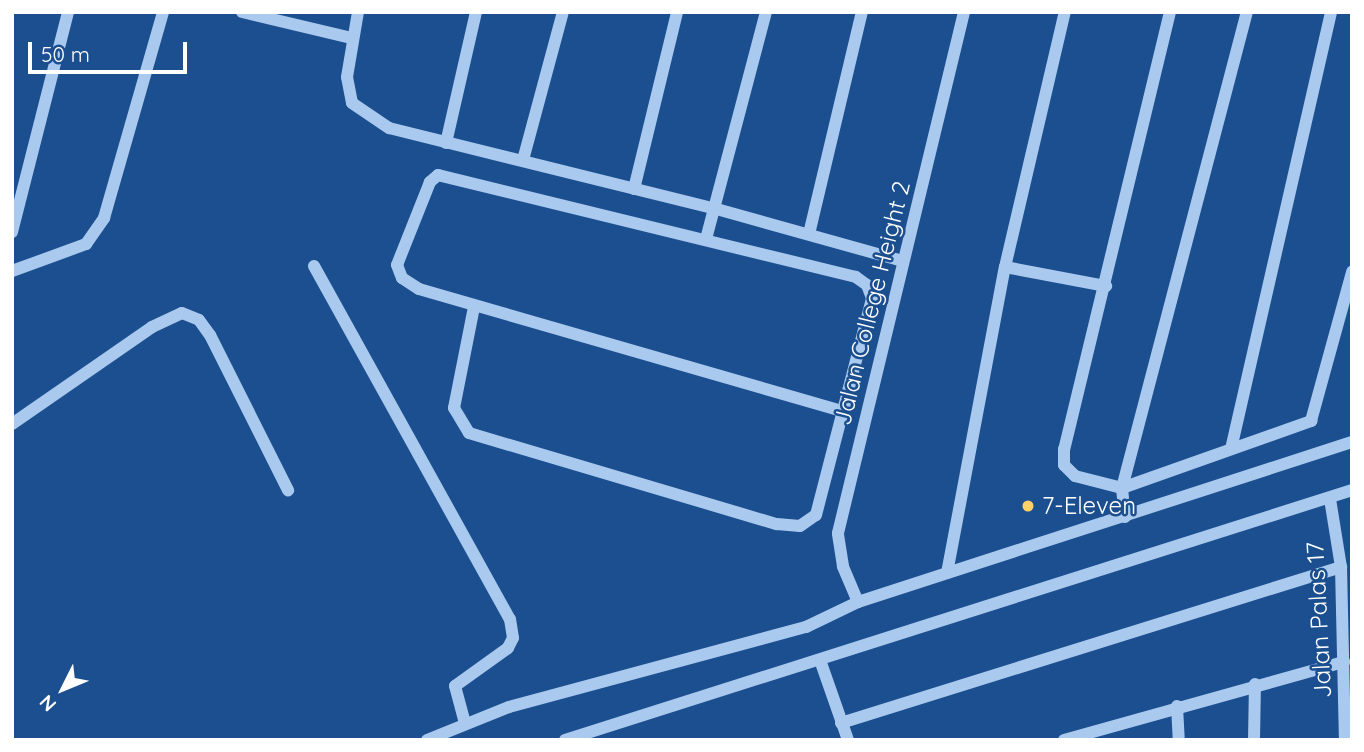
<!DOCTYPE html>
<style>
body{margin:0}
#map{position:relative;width:1364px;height:752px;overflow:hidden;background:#1b4f8f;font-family:Quicksand,sans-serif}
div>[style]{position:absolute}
.minor>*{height:12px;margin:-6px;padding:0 6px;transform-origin:6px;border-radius:6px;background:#a9c9ee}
.dots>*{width:19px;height:19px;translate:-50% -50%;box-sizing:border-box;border:4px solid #1b4f8f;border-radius:50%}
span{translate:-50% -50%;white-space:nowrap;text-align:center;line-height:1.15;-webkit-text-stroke:5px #1b4f8f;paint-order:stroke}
.street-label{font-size:24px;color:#fff}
.poi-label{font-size:24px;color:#fff}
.left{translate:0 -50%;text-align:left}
.frame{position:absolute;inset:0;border:14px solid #fff;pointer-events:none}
.north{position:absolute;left:28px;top:654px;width:70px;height:70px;-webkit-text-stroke:5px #1b4f8f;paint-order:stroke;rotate:227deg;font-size:19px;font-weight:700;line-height:28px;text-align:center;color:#fff}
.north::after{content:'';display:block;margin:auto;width:24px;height:32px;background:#fff;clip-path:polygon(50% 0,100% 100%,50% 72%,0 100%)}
.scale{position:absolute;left:28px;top:42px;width:159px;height:32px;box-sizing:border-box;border:4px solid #fff;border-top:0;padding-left:9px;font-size:21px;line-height:24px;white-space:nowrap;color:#fff;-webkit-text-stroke:5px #1b4f8f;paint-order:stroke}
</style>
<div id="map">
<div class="minor">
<div style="left:242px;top:12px;width:112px;rotate:13.4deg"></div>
<div style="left:358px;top:12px;width:66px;rotate:99.6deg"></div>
<div style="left:347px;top:77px;width:26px;rotate:79deg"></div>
<div style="left:352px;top:103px;width:45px;rotate:34deg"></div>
<div style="left:389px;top:128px;width:334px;rotate:13.9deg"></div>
<div style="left:713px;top:208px;width:197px;rotate:15.6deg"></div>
<div style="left:1170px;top:12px;width:450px;rotate:103.6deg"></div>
<div style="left:1064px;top:449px;width:16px;rotate:90deg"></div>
<div style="left:1064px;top:465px;width:16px;rotate:45deg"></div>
<div style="left:1075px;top:476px;width:49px;rotate:14.3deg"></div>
<div style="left:1122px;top:488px;width:201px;rotate:-19.5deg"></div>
<div style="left:1311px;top:421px;width:155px;rotate:-74.6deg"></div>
<div style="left:446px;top:143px;width:134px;rotate:-77.1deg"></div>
<div style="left:523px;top:160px;width:153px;rotate:-74.9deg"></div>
<div style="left:634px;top:189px;width:182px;rotate:-76.3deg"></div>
<div style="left:12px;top:232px;width:227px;rotate:-75.7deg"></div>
<div style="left:809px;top:234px;width:228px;rotate:-76.6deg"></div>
<div style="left:706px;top:239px;width:235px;rotate:-75.2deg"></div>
<div style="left:314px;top:266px;width:404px;rotate:61deg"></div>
<div style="left:510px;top:619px;width:19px;rotate:81deg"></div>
<div style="left:513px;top:638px;width:11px;rotate:117deg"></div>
<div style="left:508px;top:648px;width:65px;rotate:144.4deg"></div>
<div style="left:455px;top:686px;width:39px;rotate:75deg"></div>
<div style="left:1005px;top:267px;width:103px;rotate:10.7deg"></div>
<div style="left:12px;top:271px;width:79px;rotate:-20deg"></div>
<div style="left:86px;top:244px;width:32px;rotate:-55deg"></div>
<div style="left:104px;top:218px;width:214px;rotate:-74deg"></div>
<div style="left:474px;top:307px;width:103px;rotate:101.2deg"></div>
<div style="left:454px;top:408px;width:29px;rotate:59deg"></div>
<div style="left:469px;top:433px;width:321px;rotate:16.5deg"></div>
<div style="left:777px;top:524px;width:23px;rotate:5deg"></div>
<div style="left:800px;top:526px;width:19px;rotate:-35deg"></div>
<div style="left:816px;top:515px;width:224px;rotate:-75.5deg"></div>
<div style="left:872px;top:298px;width:14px;rotate:-111deg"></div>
<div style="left:867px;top:285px;width:14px;rotate:-144deg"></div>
<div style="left:856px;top:277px;width:430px;rotate:-166.3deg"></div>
<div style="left:438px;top:175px;width:11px;rotate:139deg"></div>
<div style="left:430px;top:182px;width:89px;rotate:111.7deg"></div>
<div style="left:397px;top:265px;width:14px;rotate:69deg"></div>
<div style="left:402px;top:278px;width:20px;rotate:33deg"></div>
<div style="left:419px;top:289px;width:441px;rotate:16.1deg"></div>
<div style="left:12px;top:424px;width:170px;rotate:-34.7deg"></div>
<div style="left:152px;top:327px;width:33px;rotate:-25deg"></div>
<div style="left:182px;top:313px;width:18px;rotate:22deg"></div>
<div style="left:199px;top:320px;width:19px;rotate:54deg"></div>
<div style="left:210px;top:335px;width:174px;rotate:63.3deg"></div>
<div style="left:1231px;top:449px;width:448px;rotate:-77.1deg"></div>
<div style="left:1330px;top:499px;width:69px;rotate:80.8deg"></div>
<div style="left:1341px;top:567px;width:173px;rotate:88.7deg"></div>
<div style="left:1125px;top:517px;width:29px;rotate:-96deg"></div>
<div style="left:1122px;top:488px;width:492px;rotate:-75.3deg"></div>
<div style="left:947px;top:573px;width:311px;rotate:-79.3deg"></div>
<div style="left:1005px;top:267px;width:262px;rotate:-76.8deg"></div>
<div style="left:858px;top:602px;width:39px;rotate:-113deg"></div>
<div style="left:843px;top:566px;width:33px;rotate:-99deg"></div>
<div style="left:838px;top:533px;width:536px;rotate:-76.4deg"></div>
<div style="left:820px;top:660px;width:85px;rotate:70.7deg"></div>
<div style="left:1177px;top:706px;width:34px;rotate:87deg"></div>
<div style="left:841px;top:723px;width:524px;rotate:-17.33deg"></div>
<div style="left:427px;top:740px;width:88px;rotate:-21.9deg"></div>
<div style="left:509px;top:707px;width:308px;rotate:-15.1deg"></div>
<div style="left:806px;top:627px;width:58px;rotate:-25.7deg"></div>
<div style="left:858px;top:602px;width:519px;rotate:-17.95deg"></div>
<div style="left:565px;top:740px;width:826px;rotate:-17.62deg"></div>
<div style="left:1064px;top:740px;width:291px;rotate:-15.6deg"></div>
<div style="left:1254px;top:740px;width:56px;rotate:-89deg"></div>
</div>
<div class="dots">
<div style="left:1028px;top:506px;background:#ffd166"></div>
</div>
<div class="street-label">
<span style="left:872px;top:303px;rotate:-76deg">Jalan College Height 2</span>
<span style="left:1319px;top:620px;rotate:-93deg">Jalan Palas 17</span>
</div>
<div class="poi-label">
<span class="left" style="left:1042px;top:506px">7-Eleven</span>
</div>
<div class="frame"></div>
<div class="north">N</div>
<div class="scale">50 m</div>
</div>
